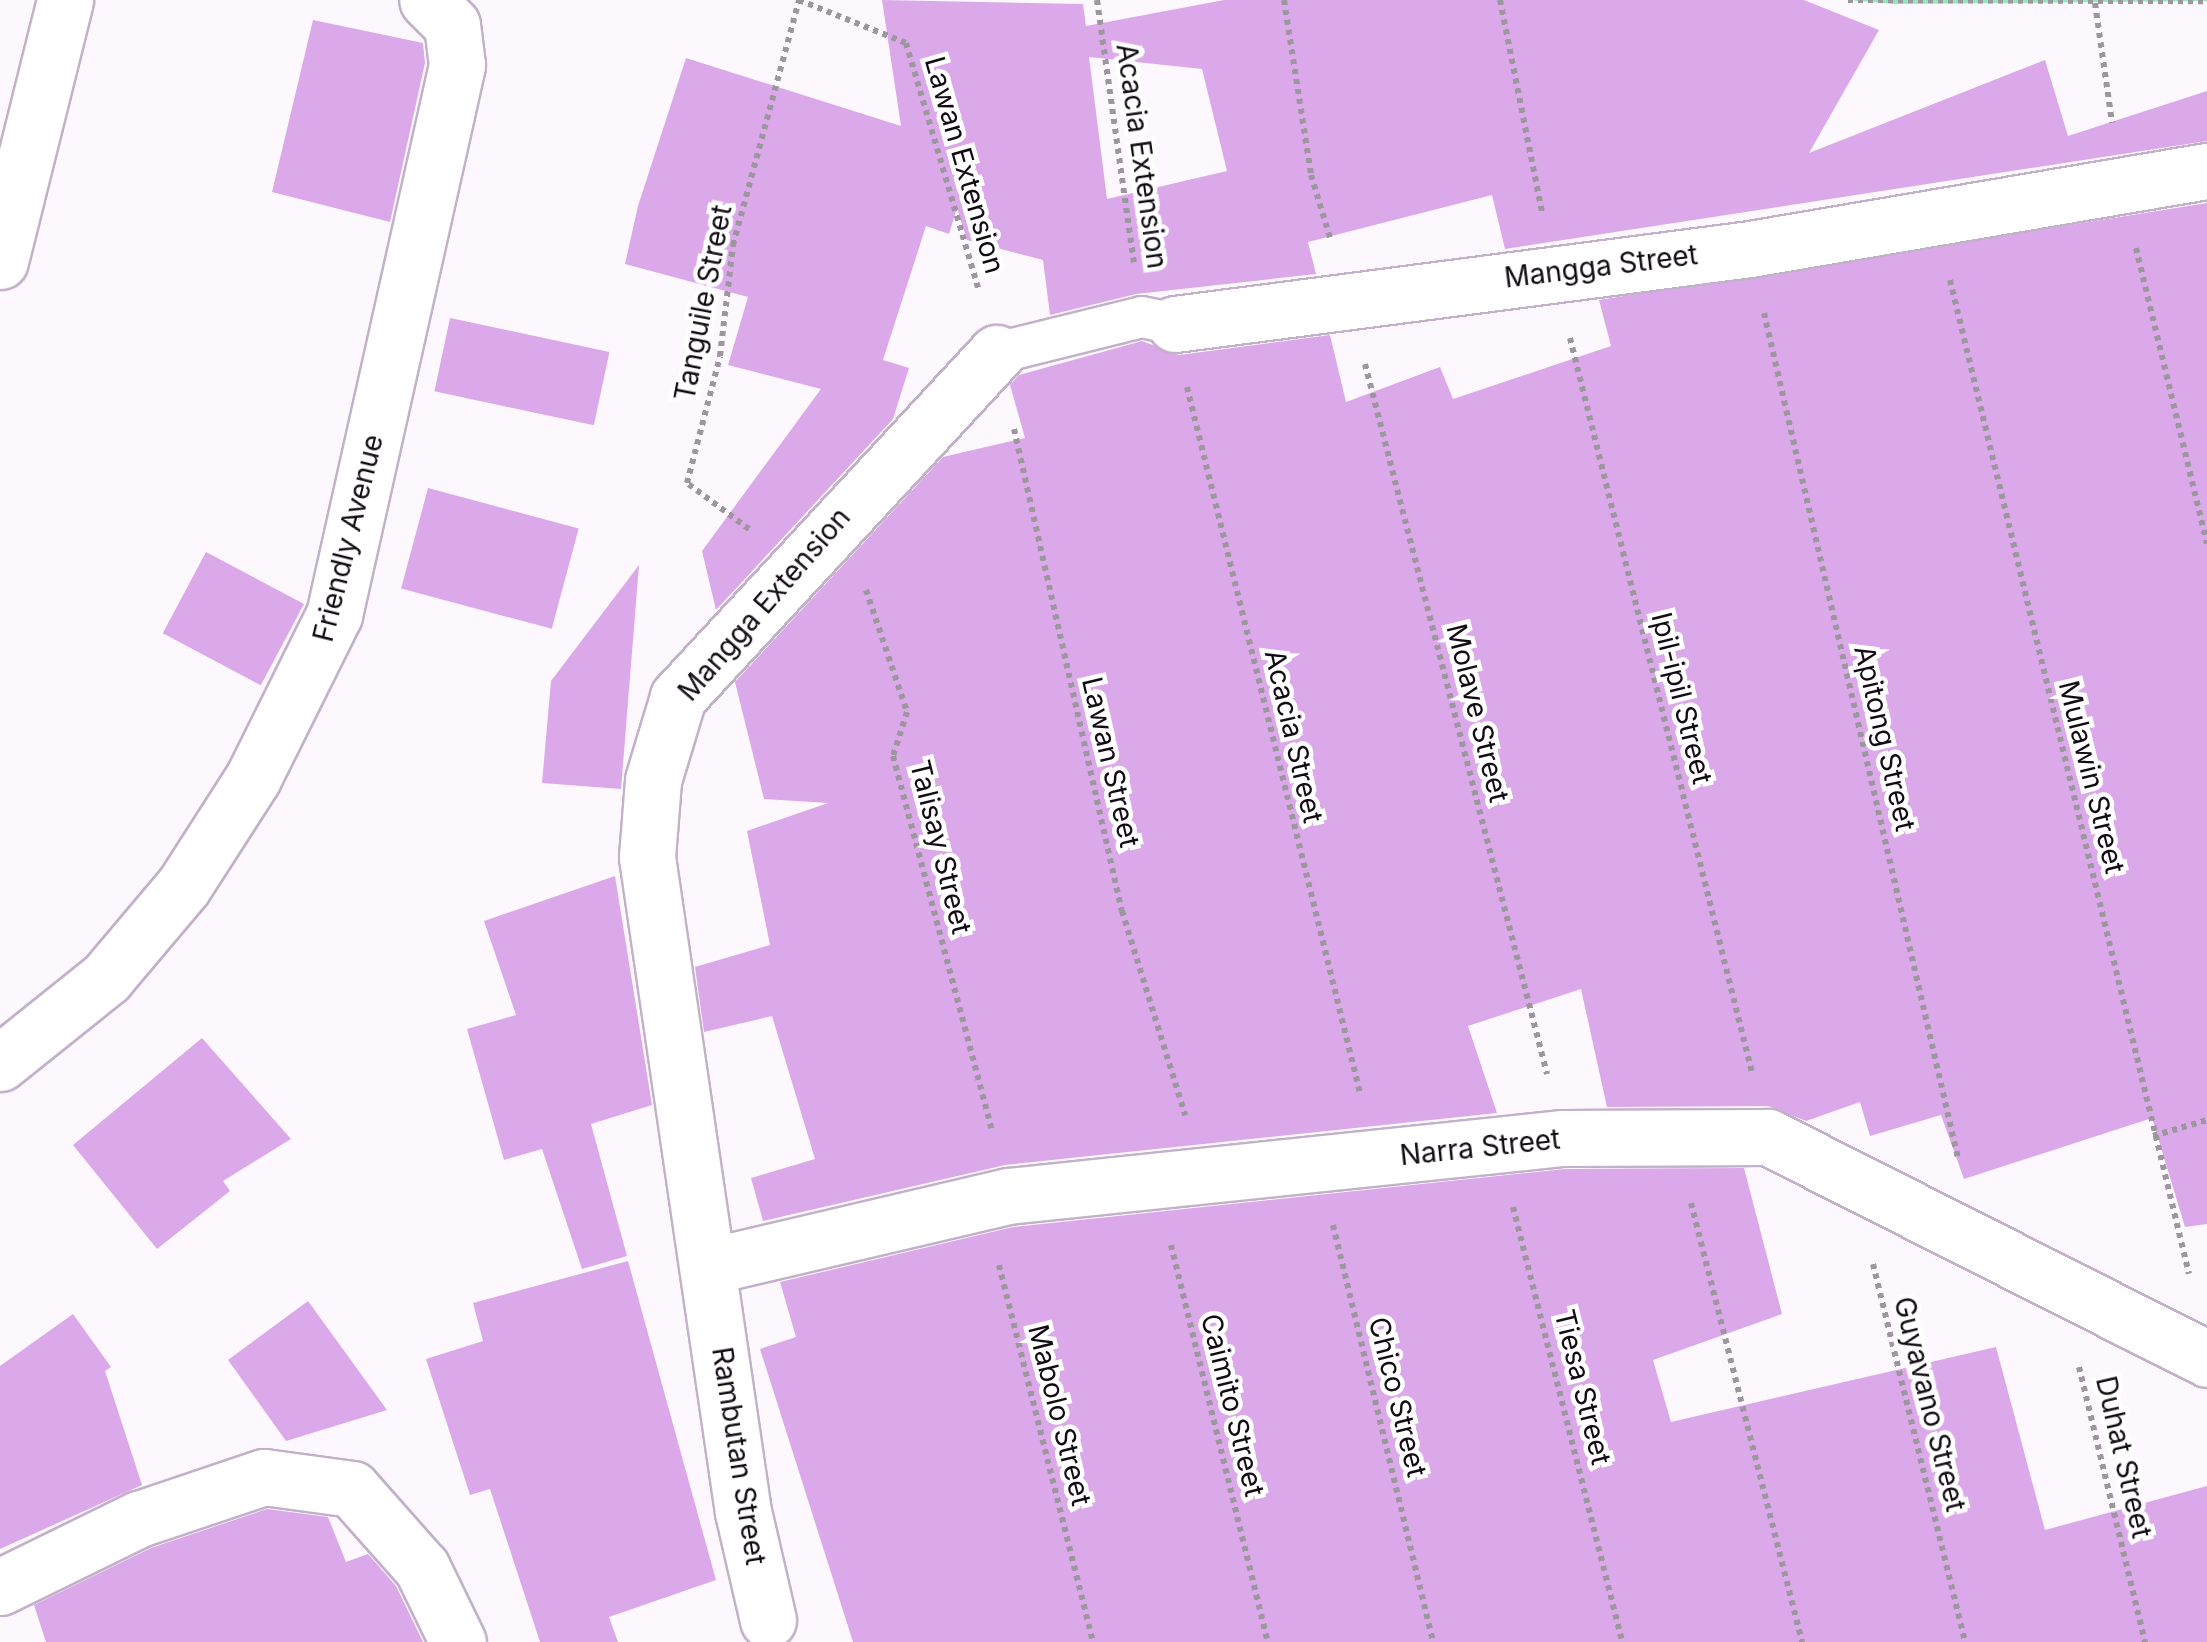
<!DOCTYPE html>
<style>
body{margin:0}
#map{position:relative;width:2207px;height:1642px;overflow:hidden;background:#fcf8fe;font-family:Inter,sans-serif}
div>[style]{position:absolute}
.water>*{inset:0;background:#93e7b9}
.building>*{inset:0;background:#dba8e9;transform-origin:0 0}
.path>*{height:6px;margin-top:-3px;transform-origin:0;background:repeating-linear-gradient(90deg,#9c969e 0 5px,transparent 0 10px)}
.roads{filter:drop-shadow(2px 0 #c3b0c9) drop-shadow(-2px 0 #c3b0c9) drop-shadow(0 2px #c3b0c9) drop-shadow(0 -2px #c3b0c9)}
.lane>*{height:40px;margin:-20px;padding:0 20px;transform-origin:20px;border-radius:20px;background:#fff}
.street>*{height:55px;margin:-27.5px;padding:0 27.5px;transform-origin:27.5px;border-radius:27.5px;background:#fff}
span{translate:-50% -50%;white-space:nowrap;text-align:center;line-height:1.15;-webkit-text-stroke:9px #fff;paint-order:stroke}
.street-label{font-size:28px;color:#120b14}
</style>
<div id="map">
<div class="water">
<div style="clip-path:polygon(1848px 0,2207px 0,2207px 1px,1894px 4px)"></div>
</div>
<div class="building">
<div style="clip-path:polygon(evenodd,882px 0,1083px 4px,1086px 26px,1224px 0,1804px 0,1879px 30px,1809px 153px,2045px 60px,2068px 136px,2207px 91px,2207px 141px,1505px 249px,1492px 195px,1308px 242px,1316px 274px,1136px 294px,1050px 315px,1043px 260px,967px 240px,957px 208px,949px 234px,926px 226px,883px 360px,909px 368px,893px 419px,716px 610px,702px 551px,821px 389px,728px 365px,748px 297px,625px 264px,638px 206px,686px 58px,901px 126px,882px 0,1089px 57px,1202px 69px,1227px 171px,1107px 199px,1089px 57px)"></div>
<div style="clip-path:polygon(313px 20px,423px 43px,425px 63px,390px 222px,272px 192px)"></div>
<div style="clip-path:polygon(2207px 203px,2207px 1224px,2185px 1227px,2152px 1118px,1964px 1179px,1941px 1115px,1870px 1136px,1860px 1102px,1806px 1121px,1768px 1106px,1607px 1107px,1581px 989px,1468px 1026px,1497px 1113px,1005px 1165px,763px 1221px,751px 1178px,815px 1159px,772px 1016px,704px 1032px,695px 967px,770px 945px,747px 831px,828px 803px,764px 799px,735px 682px,943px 457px,1025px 438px,1010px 385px,1019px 375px,1142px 341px,1179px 355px,1330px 335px,1346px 402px,1440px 367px,1453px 399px,1611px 346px,1599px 300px)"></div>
<div style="left:450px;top:318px;width:163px;height:75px;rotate:12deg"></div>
<div style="left:428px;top:488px;width:156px;height:104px;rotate:15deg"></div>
<div style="left:206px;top:552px;width:111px;height:92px;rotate:28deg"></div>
<div style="clip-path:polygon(639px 565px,621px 789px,542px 783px,551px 681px)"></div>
<div style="clip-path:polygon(615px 876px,652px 1105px,591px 1124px,627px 1256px,582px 1269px,542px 1149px,504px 1160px,467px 1029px,516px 1015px,484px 921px)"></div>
<div style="clip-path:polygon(202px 1038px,291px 1139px,223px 1181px,230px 1191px,157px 1249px,73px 1145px)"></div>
<div style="clip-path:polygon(1744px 1168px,1782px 1314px,1653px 1360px,1671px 1422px,1996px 1347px,2045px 1530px,2207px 1486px,2207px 1642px,853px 1642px,760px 1349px,796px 1337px,780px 1282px,1013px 1227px,1565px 1169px)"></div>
<div style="clip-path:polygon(628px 1261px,716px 1580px,609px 1617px,618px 1642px,540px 1642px,490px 1489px,470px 1495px,426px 1359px,483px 1341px,473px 1303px)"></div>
<div style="clip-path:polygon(308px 1301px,387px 1410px,286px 1441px,228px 1360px)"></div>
<div style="clip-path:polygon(73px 1314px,111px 1367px,105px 1371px,142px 1485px,0 1549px,0 1366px)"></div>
<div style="clip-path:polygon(267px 1509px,328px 1517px,346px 1562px,368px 1554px,396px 1586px,423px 1642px,46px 1642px,34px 1605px,151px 1548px)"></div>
</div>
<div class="path">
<div style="left:799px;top:0;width:115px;rotate:21.9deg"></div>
<div style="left:906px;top:43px;width:259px;rotate:73.6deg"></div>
<div style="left:1097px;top:0;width:265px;rotate:82deg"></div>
<div style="left:1284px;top:0;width:177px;rotate:81.2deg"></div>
<div style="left:1311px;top:175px;width:69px;rotate:73.1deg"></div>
<div style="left:1500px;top:0;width:217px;rotate:78.8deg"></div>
<div style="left:1848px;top:0;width:359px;rotate:0.2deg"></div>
<div style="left:2095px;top:3px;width:121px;rotate:81.9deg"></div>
<div style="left:2136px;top:248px;width:304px;rotate:76.5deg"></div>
<div style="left:1950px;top:280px;width:1022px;rotate:76.48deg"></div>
<div style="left:1764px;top:313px;width:867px;rotate:77.07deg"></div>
<div style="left:1570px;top:338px;width:757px;rotate:76.09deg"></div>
<div style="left:1365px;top:364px;width:733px;rotate:75.62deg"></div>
<div style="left:1187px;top:387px;width:727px;rotate:76.23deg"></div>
<div style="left:1014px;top:429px;width:494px;rotate:77.4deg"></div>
<div style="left:1122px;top:911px;width:214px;rotate:72.8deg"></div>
<div style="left:749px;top:529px;width:77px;rotate:-143.4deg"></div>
<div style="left:687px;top:483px;width:131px;rotate:-75.4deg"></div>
<div style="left:720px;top:356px;width:112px;rotate:-83.3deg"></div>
<div style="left:733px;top:245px;width:254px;rotate:-74.9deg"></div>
<div style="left:866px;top:590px;width:129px;rotate:71.4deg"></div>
<div style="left:907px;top:712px;width:46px;rotate:107.7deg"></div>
<div style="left:893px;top:756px;width:389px;rotate:75.2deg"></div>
<div style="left:2153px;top:1136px;width:56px;rotate:-16.5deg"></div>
<div style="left:1691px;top:1203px;width:453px;rotate:75.8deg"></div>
<div style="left:1513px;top:1207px;width:448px;rotate:75.9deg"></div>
<div style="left:1333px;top:1225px;width:429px;rotate:76.5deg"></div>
<div style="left:1171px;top:1245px;width:409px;rotate:76.3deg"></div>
<div style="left:1873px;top:1264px;width:389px;rotate:76.3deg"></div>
<div style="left:999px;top:1265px;width:389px;rotate:76deg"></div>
<div style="left:2079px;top:1367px;width:283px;rotate:76.5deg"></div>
</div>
<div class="roads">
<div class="lane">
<div style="left:997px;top:353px;width:149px;rotate:-13.9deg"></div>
<div style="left:1142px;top:317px;width:34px;rotate:12deg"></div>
</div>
<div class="street">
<div style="left:0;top:261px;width:269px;rotate:-76deg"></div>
<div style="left:1175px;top:324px;width:580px;rotate:-7.43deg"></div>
<div style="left:1750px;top:249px;width:464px;rotate:-9.7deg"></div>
<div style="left:0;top:1063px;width:136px;rotate:-38.7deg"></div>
<div style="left:106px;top:978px;width:119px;rotate:-49.8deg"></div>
<div style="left:183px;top:887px;width:130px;rotate:-57.3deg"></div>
<div style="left:253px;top:778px;width:182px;rotate:-63.6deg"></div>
<div style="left:334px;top:615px;width:564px;rotate:-77.39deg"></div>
<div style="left:457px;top:65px;width:40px;rotate:-97.1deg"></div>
<div style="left:452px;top:25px;width:35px;rotate:-135deg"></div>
<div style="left:710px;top:1266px;width:306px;rotate:-13.2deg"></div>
<div style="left:1008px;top:1196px;width:558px;rotate:-5.97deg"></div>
<div style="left:1563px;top:1138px;width:205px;rotate:-0.3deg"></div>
<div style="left:1768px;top:1137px;width:492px;rotate:26.8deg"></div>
<div style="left:0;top:1587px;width:155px;rotate:-26.1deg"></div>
<div style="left:139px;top:1519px;width:132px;rotate:-18.6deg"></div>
<div style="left:264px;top:1477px;width:89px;rotate:7.8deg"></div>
<div style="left:352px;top:1489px;width:106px;rotate:48.5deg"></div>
<div style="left:422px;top:1568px;width:82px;rotate:64.1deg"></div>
<div style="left:768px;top:1620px;width:111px;rotate:-103deg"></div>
<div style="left:743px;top:1512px;width:662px;rotate:-98.34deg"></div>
<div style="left:647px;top:857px;width:77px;rotate:-85.5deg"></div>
<div style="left:653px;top:780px;width:87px;rotate:-73.2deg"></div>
<div style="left:678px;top:697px;width:469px;rotate:-47.2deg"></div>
</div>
</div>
<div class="street-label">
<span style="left:1142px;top:156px;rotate:82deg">Acacia Extension</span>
<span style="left:965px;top:165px;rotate:74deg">Lawan Extension</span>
<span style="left:1601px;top:266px;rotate:-7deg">Mangga Street</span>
<span style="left:703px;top:303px;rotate:-79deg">Tanguile Street</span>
<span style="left:348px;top:538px;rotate:-76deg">Friendly Avenue</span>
<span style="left:764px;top:604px;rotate:-49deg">Mangga Extension</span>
<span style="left:1682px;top:698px;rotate:76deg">Ipil-ipil Street</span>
<span style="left:1478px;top:713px;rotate:76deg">Molave Street</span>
<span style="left:1294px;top:736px;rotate:77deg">Acacia Street</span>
<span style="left:1885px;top:738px;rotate:77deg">Apitong Street</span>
<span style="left:1111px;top:762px;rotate:77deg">Lawan Street</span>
<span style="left:2092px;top:777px;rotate:76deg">Mulawin Street</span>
<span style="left:941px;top:847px;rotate:76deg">Talisay Street</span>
<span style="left:1480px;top:1147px;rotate:-6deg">Narra Street</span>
<span style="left:1583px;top:1387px;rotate:76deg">Tiesa Street</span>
<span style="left:1398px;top:1397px;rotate:76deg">Chico Street</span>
<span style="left:1930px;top:1404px;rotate:76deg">Guyavano Street</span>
<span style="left:1233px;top:1405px;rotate:76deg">Caimito Street</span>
<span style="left:1060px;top:1415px;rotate:76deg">Mabolo Street</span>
<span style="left:739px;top:1456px;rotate:81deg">Rambutan Street</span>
<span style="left:2124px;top:1457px;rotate:77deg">Duhat Street</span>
</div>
</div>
